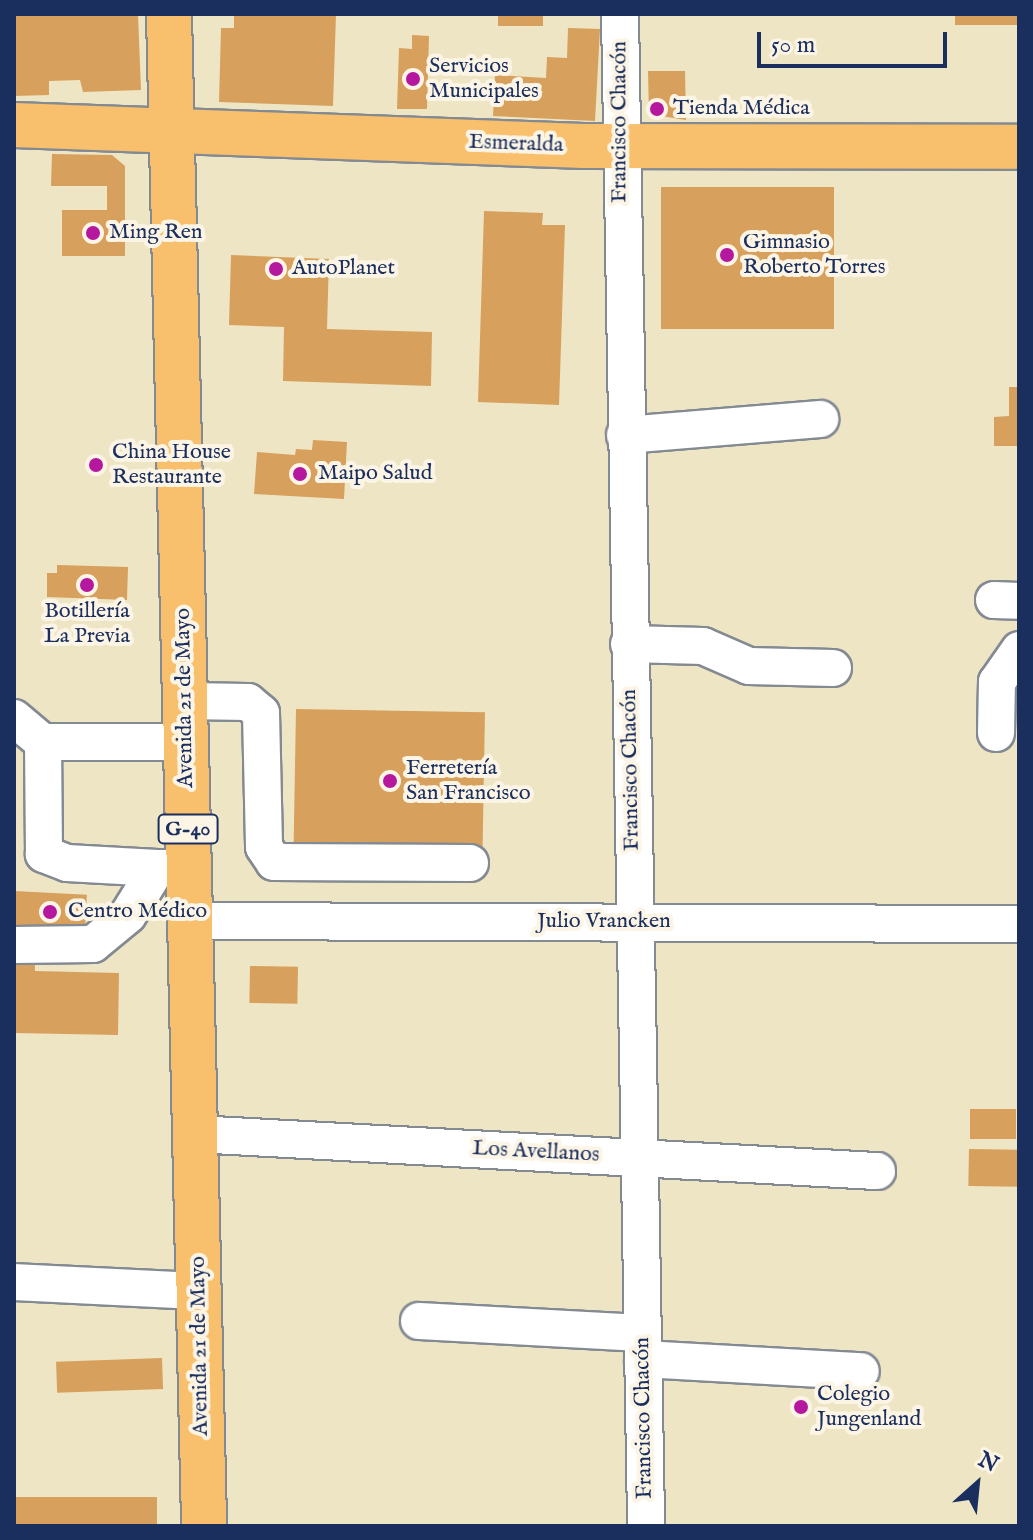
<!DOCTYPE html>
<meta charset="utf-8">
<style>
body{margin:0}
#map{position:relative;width:1033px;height:1540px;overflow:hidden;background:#eee5c5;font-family:"IM FELL English",serif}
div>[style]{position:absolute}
.building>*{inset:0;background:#d7a05d;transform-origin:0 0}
.roads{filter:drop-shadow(2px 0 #848a92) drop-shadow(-2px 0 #848a92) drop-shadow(0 2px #848a92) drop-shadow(0 -2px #848a92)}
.minor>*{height:36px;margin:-18px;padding:0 18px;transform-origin:18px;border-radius:18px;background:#fff}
.major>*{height:44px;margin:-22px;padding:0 22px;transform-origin:22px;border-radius:22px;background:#f8bf6c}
.dots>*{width:22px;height:22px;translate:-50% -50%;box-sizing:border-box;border:4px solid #fcf5e5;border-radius:50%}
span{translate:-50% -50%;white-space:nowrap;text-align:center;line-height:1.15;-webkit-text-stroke:8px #fcf5e5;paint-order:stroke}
.shield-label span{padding:2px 6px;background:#fcf5e5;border:2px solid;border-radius:6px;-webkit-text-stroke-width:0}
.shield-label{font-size:20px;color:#1b2f5e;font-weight:700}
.poi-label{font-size:22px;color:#1b2f5e}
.left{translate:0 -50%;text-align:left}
.street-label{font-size:22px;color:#1b2f5e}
.frame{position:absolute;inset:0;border:16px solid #1b2f5e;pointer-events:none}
.north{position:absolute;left:937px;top:1444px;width:80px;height:80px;-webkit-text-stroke:6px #fcf5e5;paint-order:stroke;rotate:27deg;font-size:22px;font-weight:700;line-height:32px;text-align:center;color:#1b2f5e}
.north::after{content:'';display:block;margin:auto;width:28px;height:36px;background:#1b2f5e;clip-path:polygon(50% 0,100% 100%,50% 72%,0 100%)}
.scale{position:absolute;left:757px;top:32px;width:190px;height:36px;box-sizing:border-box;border:4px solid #1b2f5e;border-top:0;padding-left:10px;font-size:24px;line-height:28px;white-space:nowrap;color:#1b2f5e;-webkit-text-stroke:6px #fcf5e5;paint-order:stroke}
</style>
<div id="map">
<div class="building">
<div style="clip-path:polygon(14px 14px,138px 14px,141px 90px,83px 92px,80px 80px,49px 81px,49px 95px,14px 96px)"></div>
<div style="clip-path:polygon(234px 14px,336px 14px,333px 106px,219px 102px,221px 28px,234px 28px)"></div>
<div style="left:498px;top:14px;width:45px;height:12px"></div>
<div style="left:955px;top:14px;width:64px;height:11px"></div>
<div style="clip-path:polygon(568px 28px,600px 29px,595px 121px,493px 116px,495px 75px,546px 78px,547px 57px,567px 58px)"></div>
<div style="clip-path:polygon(412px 35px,429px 36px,427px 109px,397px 109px,399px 48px,412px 49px)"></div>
<div style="clip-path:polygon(648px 71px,685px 71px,686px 120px,649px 114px)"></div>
<div style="clip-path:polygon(52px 154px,112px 155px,125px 166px,125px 256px,62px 256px,62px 210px,107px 210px,107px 186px,51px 186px)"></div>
<div style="left:661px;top:187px;width:173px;height:142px"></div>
<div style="clip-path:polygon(484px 211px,543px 213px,542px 225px,565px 225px,559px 405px,478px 402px)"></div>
<div style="clip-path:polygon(231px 255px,329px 259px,327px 329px,432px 332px,431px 386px,283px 381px,284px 327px,229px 325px)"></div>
<div style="clip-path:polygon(1009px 387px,1019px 387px,1019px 446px,994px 446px,994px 417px,1009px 416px)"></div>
<div style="clip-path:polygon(313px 440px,347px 442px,344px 499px,254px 494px,257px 452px,295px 455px,296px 449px,312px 450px)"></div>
<div style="clip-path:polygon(57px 565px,128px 567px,127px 600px,47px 597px,47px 573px,57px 573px)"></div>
<div style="left:296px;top:709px;width:189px;height:143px;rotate:1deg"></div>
<div style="left:14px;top:891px;width:73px;height:39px;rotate:3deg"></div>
<div style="clip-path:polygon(14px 951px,35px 951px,35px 971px,119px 973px,118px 1035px,14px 1033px)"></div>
<div style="left:250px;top:966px;width:48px;height:37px;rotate:1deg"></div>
<div style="left:970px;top:1109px;width:46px;height:30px"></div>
<div style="left:969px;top:1149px;width:50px;height:37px;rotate:1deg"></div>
<div style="left:162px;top:1358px;width:31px;height:106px;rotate:88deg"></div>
<div style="left:14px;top:1497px;width:143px;height:29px"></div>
</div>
<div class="roads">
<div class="minor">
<div style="left:620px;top:14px;width:1512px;rotate:89.01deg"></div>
<div style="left:625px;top:435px;width:196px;rotate:-4.7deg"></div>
<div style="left:994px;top:600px;width:25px;rotate:2deg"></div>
<div style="left:629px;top:644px;width:74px;rotate:1.5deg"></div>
<div style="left:703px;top:646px;width:50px;rotate:23.5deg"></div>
<div style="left:749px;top:666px;width:84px;rotate:1.4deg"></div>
<div style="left:185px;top:701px;width:63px;rotate:0.9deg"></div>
<div style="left:248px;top:702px;width:17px;rotate:40deg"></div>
<div style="left:261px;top:713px;width:134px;rotate:88.7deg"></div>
<div style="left:264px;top:847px;width:18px;rotate:56deg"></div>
<div style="left:274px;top:862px;width:196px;rotate:0.3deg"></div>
<div style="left:14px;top:718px;width:38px;rotate:40deg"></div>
<div style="left:996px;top:733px;width:51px;rotate:-88.9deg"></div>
<div style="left:997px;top:682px;width:39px;rotate:-55deg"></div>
<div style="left:157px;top:868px;width:90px;rotate:-176.8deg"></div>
<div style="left:67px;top:863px;width:25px;rotate:-159deg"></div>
<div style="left:44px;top:854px;width:112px;rotate:-90.5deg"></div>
<div style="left:43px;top:742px;width:143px"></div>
<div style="left:190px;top:921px;width:829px;rotate:0.21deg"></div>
<div style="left:14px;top:945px;width:79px;rotate:-0.7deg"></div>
<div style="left:93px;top:944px;width:45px;rotate:-39.6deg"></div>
<div style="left:128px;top:915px;width:55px;rotate:-58.3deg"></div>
<div style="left:157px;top:868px;width:22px"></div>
<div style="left:195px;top:1134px;width:683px;rotate:3.11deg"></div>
<div style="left:14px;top:1282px;width:185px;rotate:2.8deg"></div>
<div style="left:419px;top:1321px;width:223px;rotate:3.1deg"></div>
<div style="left:643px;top:1359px;width:218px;rotate:3.2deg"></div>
</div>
<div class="major">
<div style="left:169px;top:14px;width:1512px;rotate:88.67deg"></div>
<div style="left:14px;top:125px;width:570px;rotate:2.11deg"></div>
<div style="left:584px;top:146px;width:435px;rotate:0.1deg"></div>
</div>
</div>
<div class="dots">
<div style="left:413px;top:79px;background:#b5179e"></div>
<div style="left:657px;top:109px;background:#b5179e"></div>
<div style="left:93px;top:233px;background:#b5179e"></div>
<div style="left:727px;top:255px;background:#b5179e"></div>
<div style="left:276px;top:269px;background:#b5179e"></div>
<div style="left:96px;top:465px;background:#b5179e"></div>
<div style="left:300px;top:474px;background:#b5179e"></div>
<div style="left:87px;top:585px;background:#b5179e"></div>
<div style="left:390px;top:781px;background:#b5179e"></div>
<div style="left:50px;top:912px;background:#b5179e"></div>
<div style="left:801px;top:1407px;background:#b5179e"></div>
</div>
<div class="shield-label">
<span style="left:188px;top:829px">G-40</span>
</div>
<div class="poi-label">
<span class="left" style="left:429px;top:79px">Servicios<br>Municipales</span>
<span class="left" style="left:673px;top:109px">Tienda Médica</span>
<span class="left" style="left:109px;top:233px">Ming Ren</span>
<span class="left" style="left:743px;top:255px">Gimnasio<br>Roberto Torres</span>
<span class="left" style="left:292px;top:269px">AutoPlanet</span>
<span class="left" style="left:112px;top:465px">China House<br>Restaurante</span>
<span class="left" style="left:318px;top:474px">Maipo Salud</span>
<span style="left:87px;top:624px">Botillería<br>La Previa</span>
<span class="left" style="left:406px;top:781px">Ferretería<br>San Francisco</span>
<span class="left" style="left:68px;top:912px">Centro Médico</span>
<span class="left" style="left:817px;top:1407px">Colegio<br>Jungenland</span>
</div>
<div class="street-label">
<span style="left:620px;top:122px;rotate:-90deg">Francisco Chacón</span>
<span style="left:516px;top:144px;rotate:2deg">Esmeralda</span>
<span style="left:185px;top:698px;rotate:-91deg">Avenida 21 de Mayo</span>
<span style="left:631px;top:770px;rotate:-91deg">Francisco Chacón</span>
<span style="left:604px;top:922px">Julio Vrancken</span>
<span style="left:536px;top:1152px;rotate:3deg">Los Avellanos</span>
<span style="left:200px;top:1346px;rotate:-91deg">Avenida 21 de Mayo</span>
<span style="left:644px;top:1418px;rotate:-91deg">Francisco Chacón</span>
</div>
<div class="frame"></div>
<div class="north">N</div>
<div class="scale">50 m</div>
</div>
